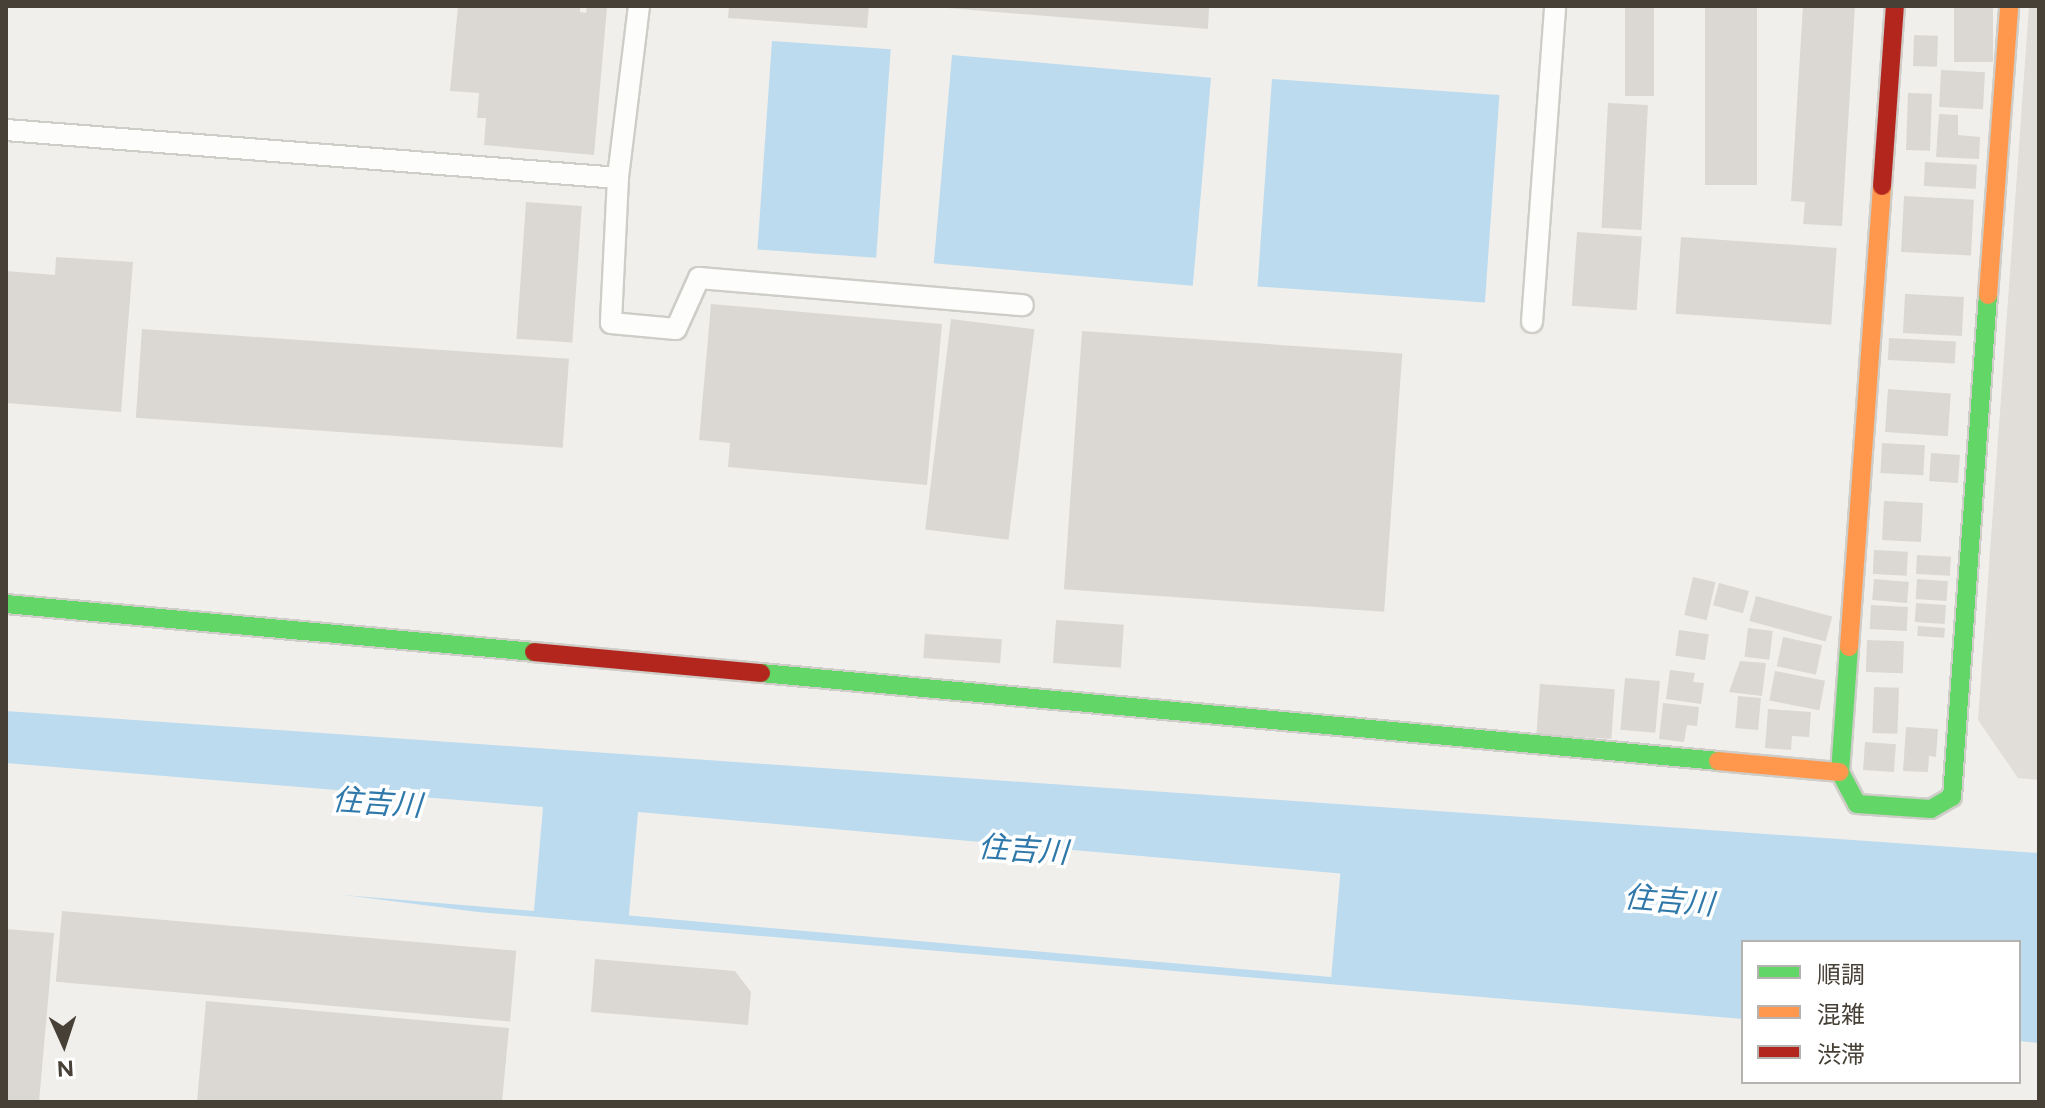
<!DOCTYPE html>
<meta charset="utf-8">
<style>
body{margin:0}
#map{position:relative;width:2045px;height:1108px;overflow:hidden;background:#f1efeb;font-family:Figtree,"Noto Sans JP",sans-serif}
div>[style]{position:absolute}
.industrial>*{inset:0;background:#e1ded9}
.water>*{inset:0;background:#bcdbee;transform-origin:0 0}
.pier>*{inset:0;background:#f1efeb;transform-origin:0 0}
.building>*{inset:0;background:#dbd8d3;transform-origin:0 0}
.roads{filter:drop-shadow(2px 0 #cfcdc8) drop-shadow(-2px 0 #cfcdc8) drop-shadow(0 2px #cfcdc8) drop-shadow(0 -2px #cfcdc8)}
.lane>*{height:20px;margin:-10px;padding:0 10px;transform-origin:10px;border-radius:10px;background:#fdfdfc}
.fast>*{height:18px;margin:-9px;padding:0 9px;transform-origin:9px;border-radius:9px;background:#63d668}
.slow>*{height:18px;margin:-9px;padding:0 9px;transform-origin:9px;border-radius:9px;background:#ff974d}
.jam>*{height:18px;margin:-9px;padding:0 9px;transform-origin:9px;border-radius:9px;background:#b3261e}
span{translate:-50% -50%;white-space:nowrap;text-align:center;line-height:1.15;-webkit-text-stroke:7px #fff;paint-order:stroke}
.water-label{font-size:30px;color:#2f78aa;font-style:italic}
.frame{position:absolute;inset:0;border:8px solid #474037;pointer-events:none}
.legend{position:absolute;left:1741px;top:940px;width:280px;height:144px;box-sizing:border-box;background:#fff;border:2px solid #b5b3af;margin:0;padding:10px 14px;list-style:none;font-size:24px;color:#474037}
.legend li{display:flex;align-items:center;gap:16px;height:40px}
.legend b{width:40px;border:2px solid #b5b3af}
.north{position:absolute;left:24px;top:1004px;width:80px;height:80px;-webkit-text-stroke:6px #fff;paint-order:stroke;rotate:177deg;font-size:22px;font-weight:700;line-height:32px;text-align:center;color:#474037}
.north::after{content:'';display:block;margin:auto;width:28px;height:36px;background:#474037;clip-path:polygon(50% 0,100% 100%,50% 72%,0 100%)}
</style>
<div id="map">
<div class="industrial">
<div style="clip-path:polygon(2029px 6px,2039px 6px,2039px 780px,2018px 778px,1978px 720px)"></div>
</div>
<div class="water">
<div style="left:772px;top:41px;width:119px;height:209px;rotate:4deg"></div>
<div style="left:952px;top:55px;width:260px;height:209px;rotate:5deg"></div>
<div style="left:1272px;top:79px;width:228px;height:208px;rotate:4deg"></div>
<div style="clip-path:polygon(6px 711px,2039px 853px,2039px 1043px,2019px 1041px,2019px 942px,1743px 942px,1743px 1019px,478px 912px,6px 852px)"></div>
</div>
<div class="pier">
<div style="clip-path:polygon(6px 763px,543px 807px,534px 911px,248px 887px,6px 856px)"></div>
<div style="left:638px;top:812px;width:705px;height:104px;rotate:5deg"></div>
</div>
<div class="building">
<div style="clip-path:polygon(458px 6px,580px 6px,580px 12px,586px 13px,587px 6px,607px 8px,594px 155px,484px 145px,486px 118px,477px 118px,479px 93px,450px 91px)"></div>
<div style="clip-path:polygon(729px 6px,869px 6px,867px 28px,728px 18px)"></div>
<div style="clip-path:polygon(923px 6px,1209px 6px,1208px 29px)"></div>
<div style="left:1625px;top:6px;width:29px;height:90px"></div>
<div style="left:1705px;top:6px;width:52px;height:179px"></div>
<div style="clip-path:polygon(1803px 6px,1855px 6px,1842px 226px,1803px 224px,1805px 202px,1791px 201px)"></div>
<div style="left:1954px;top:6px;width:39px;height:56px"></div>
<div style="left:1914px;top:35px;width:24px;height:31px;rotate:2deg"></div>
<div style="left:1941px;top:70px;width:44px;height:37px;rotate:3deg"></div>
<div style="left:1908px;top:93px;width:24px;height:57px;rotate:2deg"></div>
<div style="left:1608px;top:103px;width:40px;height:125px;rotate:3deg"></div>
<div style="clip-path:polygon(1939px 114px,1958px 115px,1958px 135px,1980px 137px,1979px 159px,1936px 157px)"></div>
<div style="left:1925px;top:162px;width:52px;height:24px;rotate:3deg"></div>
<div style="left:1904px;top:196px;width:70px;height:56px;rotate:3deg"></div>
<div style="left:526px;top:202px;width:56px;height:137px;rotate:4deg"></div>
<div style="left:1577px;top:232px;width:65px;height:74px;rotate:4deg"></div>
<div style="left:1681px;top:237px;width:156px;height:77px;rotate:4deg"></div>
<div style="clip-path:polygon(56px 257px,133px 262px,121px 412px,6px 403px,6px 271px,55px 275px)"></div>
<div style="left:1905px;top:294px;width:59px;height:39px;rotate:3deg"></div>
<div style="clip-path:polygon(711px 304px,942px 324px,927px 485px,728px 467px,730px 443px,699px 440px)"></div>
<div style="left:951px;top:319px;width:84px;height:212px;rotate:7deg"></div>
<div style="left:142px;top:329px;width:428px;height:89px;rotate:4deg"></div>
<div style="left:1082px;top:331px;width:321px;height:259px;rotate:4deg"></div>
<div style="left:1889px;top:338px;width:67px;height:22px;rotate:3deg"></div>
<div style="left:1888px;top:389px;width:63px;height:43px;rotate:4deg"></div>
<div style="left:1882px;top:443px;width:43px;height:30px;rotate:3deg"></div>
<div style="left:1931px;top:453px;width:29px;height:28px;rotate:4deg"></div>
<div style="left:1884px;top:501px;width:39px;height:39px;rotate:3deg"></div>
<div style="left:1874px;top:550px;width:34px;height:24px;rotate:3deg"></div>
<div style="left:1917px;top:555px;width:34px;height:19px;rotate:3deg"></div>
<div style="left:1693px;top:577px;width:23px;height:39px;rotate:13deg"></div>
<div style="left:1874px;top:579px;width:35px;height:21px;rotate:5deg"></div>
<div style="left:1917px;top:579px;width:31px;height:20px;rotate:4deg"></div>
<div style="left:1719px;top:583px;width:31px;height:23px;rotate:15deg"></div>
<div style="left:1756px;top:596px;width:79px;height:26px;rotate:15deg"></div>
<div style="left:1916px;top:603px;width:30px;height:19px;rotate:4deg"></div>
<div style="left:1871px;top:605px;width:37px;height:24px;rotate:3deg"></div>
<div style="left:1056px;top:620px;width:68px;height:43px;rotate:4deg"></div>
<div style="left:1918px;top:626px;width:27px;height:10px;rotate:4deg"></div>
<div style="left:1748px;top:628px;width:25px;height:29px;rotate:7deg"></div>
<div style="left:1679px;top:630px;width:30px;height:26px;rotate:8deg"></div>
<div style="left:925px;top:634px;width:77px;height:24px;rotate:4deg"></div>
<div style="left:1783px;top:637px;width:40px;height:30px;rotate:12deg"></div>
<div style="left:1867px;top:640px;width:37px;height:32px;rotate:2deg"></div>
<div style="clip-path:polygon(1740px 661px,1766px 663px,1762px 696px,1729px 692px)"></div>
<div style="clip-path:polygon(1670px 670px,1695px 673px,1693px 682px,1704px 683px,1701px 704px,1666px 699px)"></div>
<div style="left:1775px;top:671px;width:51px;height:30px;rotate:11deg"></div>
<div style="left:1625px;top:678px;width:35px;height:52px;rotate:5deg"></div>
<div style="left:1540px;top:684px;width:75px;height:50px;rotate:4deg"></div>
<div style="left:1874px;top:687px;width:25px;height:46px;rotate:2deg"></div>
<div style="left:1738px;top:696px;width:23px;height:32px;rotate:5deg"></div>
<div style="clip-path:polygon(1663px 703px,1699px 707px,1697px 726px,1687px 725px,1684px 742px,1659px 739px)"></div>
<div style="clip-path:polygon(1768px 709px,1811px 712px,1809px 737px,1792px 736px,1791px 750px,1765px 748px)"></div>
<div style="clip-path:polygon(1906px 727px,1938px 729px,1936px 757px,1929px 756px,1928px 772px,1903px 771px)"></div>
<div style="left:1865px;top:742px;width:31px;height:28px;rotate:4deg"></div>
<div style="left:62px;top:911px;width:456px;height:71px;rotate:5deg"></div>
<div style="clip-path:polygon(6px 929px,54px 933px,39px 1102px,6px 1102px)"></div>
<div style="clip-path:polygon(595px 959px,735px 971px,751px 992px,748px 1025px,591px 1012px)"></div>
<div style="clip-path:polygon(206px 1001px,509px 1028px,502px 1102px,197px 1102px)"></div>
</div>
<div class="roads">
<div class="lane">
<div style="left:639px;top:6px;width:173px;rotate:97deg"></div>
<div style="left:618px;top:178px;width:145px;rotate:92.8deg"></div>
<div style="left:611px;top:323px;width:65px;rotate:5.3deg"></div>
<div style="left:676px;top:329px;width:56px;rotate:-65.7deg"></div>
<div style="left:699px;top:278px;width:325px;rotate:4.8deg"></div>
<div style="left:6px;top:130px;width:614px;rotate:4.48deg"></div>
<div style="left:1532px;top:322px;width:317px;rotate:-85.8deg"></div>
</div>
<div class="fast">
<div style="left:6px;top:604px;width:530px;rotate:5.19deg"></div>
<div style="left:1849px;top:647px;width:125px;rotate:94.1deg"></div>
<div style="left:1840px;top:772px;width:36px;rotate:62deg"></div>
<div style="left:1857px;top:804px;width:74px;rotate:3.9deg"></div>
<div style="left:1931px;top:809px;width:24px;rotate:-30deg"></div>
<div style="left:1952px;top:797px;width:503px;rotate:-85.9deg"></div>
<div style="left:761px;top:673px;width:961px;rotate:5.25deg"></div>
</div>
<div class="slow">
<div style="left:1988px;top:295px;width:290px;rotate:-85.8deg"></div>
<div style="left:1849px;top:647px;width:462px;rotate:-85.9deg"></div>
<div style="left:1718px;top:761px;width:122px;rotate:5.2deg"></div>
</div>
<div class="jam">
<div style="left:1882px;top:186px;width:180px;rotate:-85.9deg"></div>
<div style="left:534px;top:652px;width:228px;rotate:5.3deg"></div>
</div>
</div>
<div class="water-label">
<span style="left:377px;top:803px;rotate:4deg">住吉川</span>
<span style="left:1023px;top:850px;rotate:4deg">住吉川</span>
<span style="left:1669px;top:901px;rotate:5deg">住吉川</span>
</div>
<div class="frame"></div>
<ul class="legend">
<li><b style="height:10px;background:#63d668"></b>順調</li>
<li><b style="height:10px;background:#ff974d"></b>混雑</li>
<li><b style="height:10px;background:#b3261e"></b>渋滞</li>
</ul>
<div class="north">N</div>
</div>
